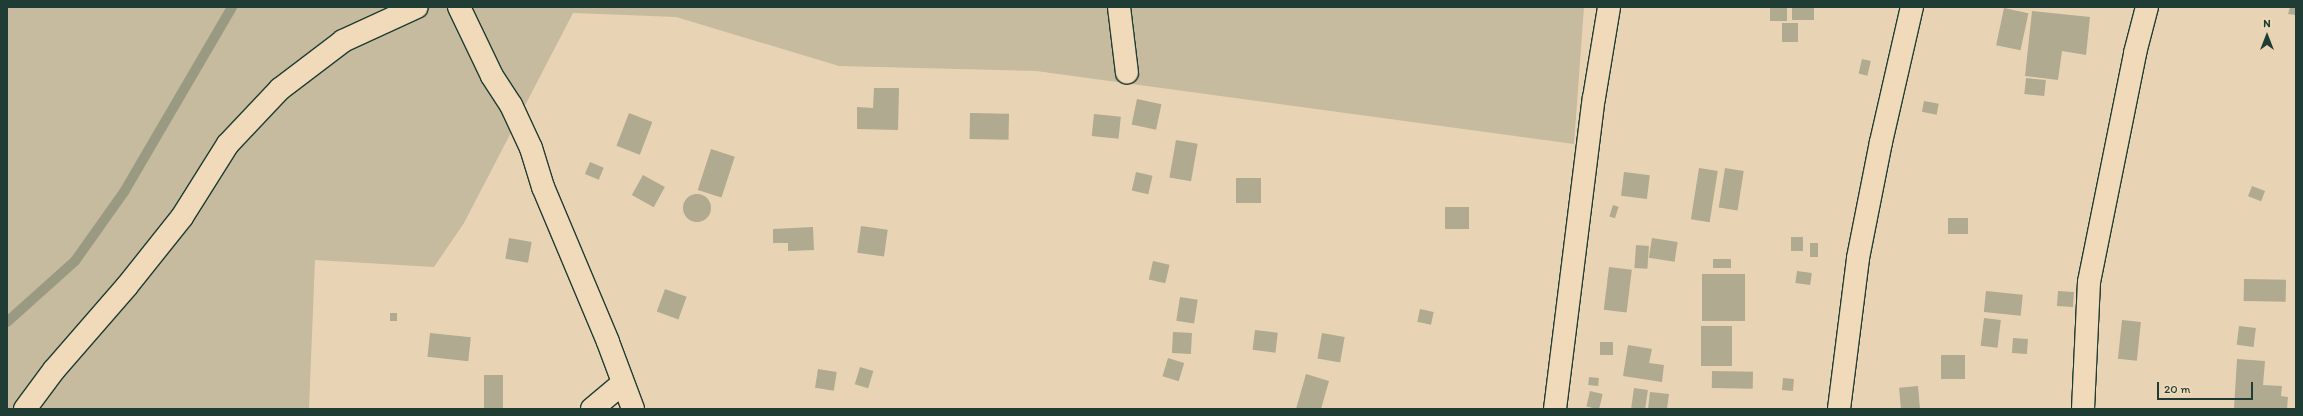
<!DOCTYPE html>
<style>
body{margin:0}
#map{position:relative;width:2303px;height:416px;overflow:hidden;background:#e8d4b4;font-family:Itim,sans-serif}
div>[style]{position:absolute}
.green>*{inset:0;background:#c6bb9e}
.stream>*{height:10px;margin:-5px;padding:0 5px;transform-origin:5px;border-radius:5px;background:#9a9a83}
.building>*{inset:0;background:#b0aa90;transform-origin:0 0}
.round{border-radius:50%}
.roads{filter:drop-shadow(1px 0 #1f3d34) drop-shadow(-1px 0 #1f3d34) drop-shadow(0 1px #1f3d34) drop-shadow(0 -1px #1f3d34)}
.minor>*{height:22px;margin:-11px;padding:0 11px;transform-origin:11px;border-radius:11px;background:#f0dab9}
span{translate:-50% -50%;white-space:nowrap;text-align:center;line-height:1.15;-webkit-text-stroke:3.5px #f0dab9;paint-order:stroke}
.frame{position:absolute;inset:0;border:8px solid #1f3d34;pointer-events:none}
.north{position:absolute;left:2247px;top:16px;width:40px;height:40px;-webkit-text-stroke:3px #f0dab9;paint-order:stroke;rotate:0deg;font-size:11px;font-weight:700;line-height:16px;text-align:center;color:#1f3d34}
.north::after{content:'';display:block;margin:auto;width:14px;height:18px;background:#1f3d34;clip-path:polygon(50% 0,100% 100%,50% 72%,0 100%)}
.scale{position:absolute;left:2157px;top:382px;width:96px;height:18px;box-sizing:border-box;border:2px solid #1f3d34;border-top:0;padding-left:5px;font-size:12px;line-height:14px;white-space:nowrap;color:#1f3d34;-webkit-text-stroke:3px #f0dab9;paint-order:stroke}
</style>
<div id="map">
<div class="green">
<div style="clip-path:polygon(7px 7px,1584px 7px,1574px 144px,1036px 71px,839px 66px,676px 17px,573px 13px,464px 223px,434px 267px,315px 260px,309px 409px,7px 409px)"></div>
</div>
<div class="stream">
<div style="left:7px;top:322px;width:91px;rotate:-41.9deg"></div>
<div style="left:75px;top:261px;width:85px;rotate:-54.6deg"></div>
<div style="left:124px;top:192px;width:214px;rotate:-59.7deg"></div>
</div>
<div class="building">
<div style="left:1770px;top:7px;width:17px;height:14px"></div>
<div style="left:1792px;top:7px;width:22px;height:13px"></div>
<div style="clip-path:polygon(2290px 7px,2296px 7px,2296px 15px,2288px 14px)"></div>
<div style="left:2004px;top:8px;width:25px;height:38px;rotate:12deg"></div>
<div style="clip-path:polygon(2032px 11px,2090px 17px,2086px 55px,2062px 51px,2058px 80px,2025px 76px)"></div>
<div style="left:1782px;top:23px;width:16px;height:19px"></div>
<div style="left:1862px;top:59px;width:9px;height:15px;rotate:13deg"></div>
<div style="left:2026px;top:78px;width:20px;height:16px;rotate:6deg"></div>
<div style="clip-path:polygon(874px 88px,899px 88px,898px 130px,857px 129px,857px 107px,873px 108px)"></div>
<div style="left:1137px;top:99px;width:25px;height:26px;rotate:12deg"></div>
<div style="left:1924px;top:101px;width:15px;height:11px;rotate:11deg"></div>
<div style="left:629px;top:113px;width:25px;height:35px;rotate:21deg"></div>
<div style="left:970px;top:113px;width:39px;height:26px;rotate:1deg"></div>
<div style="left:1094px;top:114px;width:27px;height:22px;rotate:6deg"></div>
<div style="left:1176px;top:140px;width:22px;height:38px;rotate:10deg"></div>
<div style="left:711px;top:149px;width:25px;height:43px;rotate:18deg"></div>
<div style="left:590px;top:162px;width:15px;height:13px;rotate:23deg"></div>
<div style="left:1699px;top:168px;width:19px;height:52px;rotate:9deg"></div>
<div style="left:1725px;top:168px;width:19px;height:40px;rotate:9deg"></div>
<div style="left:1136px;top:172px;width:17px;height:19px;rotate:13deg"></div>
<div style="left:1624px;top:172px;width:26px;height:24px;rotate:7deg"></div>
<div style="left:643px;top:175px;width:25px;height:23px;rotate:29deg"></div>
<div style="left:1236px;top:178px;width:25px;height:25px"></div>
<div style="left:2252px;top:186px;width:14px;height:11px;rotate:21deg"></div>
<div class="round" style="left:683px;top:194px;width:28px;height:28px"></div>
<div style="left:1613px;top:205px;width:6px;height:12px;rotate:18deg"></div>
<div style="left:1469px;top:207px;width:22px;height:24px;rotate:90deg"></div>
<div style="left:1948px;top:218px;width:20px;height:16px"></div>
<div style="left:861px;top:226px;width:27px;height:27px;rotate:8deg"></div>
<div style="clip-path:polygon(813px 227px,814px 250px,788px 251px,788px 243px,773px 243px,773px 229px)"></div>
<div style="left:1791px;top:237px;width:12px;height:14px"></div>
<div style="left:509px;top:238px;width:23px;height:21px;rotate:10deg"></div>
<div style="left:1652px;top:238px;width:26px;height:20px;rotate:9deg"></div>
<div style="left:1810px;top:243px;width:8px;height:14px"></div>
<div style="left:1636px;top:245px;width:13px;height:23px;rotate:4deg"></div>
<div style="left:1713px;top:259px;width:18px;height:9px"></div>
<div style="left:1153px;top:261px;width:17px;height:19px;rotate:13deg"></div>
<div style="left:1609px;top:267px;width:23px;height:43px;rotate:7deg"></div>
<div style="left:1797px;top:271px;width:15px;height:12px;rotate:8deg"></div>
<div style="left:1702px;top:274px;width:43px;height:47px"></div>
<div style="left:2244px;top:279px;width:42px;height:22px;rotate:1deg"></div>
<div style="left:665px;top:289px;width:23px;height:24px;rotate:20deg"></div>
<div style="left:1986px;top:291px;width:37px;height:21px;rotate:6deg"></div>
<div style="left:2058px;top:291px;width:16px;height:15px;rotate:4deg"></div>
<div style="left:1180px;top:297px;width:18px;height:24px;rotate:9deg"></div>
<div style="left:1420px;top:309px;width:14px;height:13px;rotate:12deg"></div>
<div style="left:390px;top:313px;width:7px;height:8px"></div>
<div style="left:1984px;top:318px;width:17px;height:28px;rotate:7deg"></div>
<div style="left:2122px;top:320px;width:19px;height:39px;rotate:6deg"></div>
<div style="left:1701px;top:326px;width:31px;height:40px"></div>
<div style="left:2239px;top:326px;width:17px;height:19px;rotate:7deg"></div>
<div style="left:1255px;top:330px;width:23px;height:20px;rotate:7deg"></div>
<div style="left:1173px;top:332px;width:19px;height:21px;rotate:3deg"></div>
<div style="left:430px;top:333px;width:41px;height:24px;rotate:6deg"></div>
<div style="left:1322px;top:333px;width:23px;height:26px;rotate:10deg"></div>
<div style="left:2013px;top:338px;width:15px;height:15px;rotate:4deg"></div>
<div style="left:1600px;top:342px;width:13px;height:13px"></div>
<div style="clip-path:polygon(1628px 345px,1652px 349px,1649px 363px,1664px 365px,1662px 382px,1623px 376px)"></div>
<div style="left:1941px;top:355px;width:24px;height:24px"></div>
<div style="left:1168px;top:358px;width:17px;height:19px;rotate:17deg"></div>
<div style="clip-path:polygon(2237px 359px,2265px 361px,2263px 385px,2282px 386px,2281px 396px,2288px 397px,2287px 409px,2234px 409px)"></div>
<div style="left:860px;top:367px;width:14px;height:18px;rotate:17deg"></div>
<div style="left:818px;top:369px;width:19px;height:19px;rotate:9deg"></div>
<div style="left:1712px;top:371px;width:41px;height:17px;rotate:1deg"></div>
<div style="clip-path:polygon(1306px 374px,1329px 381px,1321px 409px,1296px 409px)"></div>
<div style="left:484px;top:375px;width:19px;height:34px"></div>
<div style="left:1589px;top:377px;width:10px;height:8px;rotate:6deg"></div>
<div style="left:1783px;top:378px;width:11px;height:12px;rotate:5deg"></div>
<div style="left:1918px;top:386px;width:23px;height:19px;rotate:85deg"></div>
<div style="left:1634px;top:388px;width:14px;height:20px;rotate:8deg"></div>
<div style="left:1590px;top:391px;width:13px;height:16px;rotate:13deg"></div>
<div style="clip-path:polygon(1650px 392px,1669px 394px,1667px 409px,1648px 409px)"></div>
</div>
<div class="roads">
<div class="minor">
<div style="left:459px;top:7px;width:76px;rotate:64.4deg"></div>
<div style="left:492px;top:76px;width:35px;rotate:57deg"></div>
<div style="left:511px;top:105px;width:47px;rotate:65.1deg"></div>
<div style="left:531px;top:148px;width:41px;rotate:72.9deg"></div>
<div style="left:543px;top:187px;width:168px;rotate:67.2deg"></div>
<div style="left:608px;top:342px;width:72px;rotate:69.5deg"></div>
<div style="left:1119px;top:7px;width:66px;rotate:83.1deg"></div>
<div style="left:25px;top:409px;width:49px;rotate:-53.4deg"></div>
<div style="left:54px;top:370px;width:111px;rotate:-49deg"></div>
<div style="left:127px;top:286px;width:88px;rotate:-51.4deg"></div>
<div style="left:182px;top:217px;width:86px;rotate:-57.8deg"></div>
<div style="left:228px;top:144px;width:76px;rotate:-46.6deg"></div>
<div style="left:280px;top:89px;width:79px;rotate:-37.3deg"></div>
<div style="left:343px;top:41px;width:81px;rotate:-24.7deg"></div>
<div style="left:592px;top:409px;width:40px;rotate:-40deg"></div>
<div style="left:1555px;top:409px;width:313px;rotate:-82.9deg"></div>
<div style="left:1594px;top:98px;width:92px;rotate:-80.6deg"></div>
<div style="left:1839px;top:409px;width:152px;rotate:-82.8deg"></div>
<div style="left:1858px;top:258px;width:118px;rotate:-78.8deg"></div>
<div style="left:1881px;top:142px;width:139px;rotate:-77.1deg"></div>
<div style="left:2083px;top:409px;width:127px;rotate:-87.3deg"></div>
<div style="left:2089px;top:282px;width:234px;rotate:-78.6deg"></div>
<div style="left:2135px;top:53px;width:48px;rotate:-75.4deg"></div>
</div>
</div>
<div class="frame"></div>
<div class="north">N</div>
<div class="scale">20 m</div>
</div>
